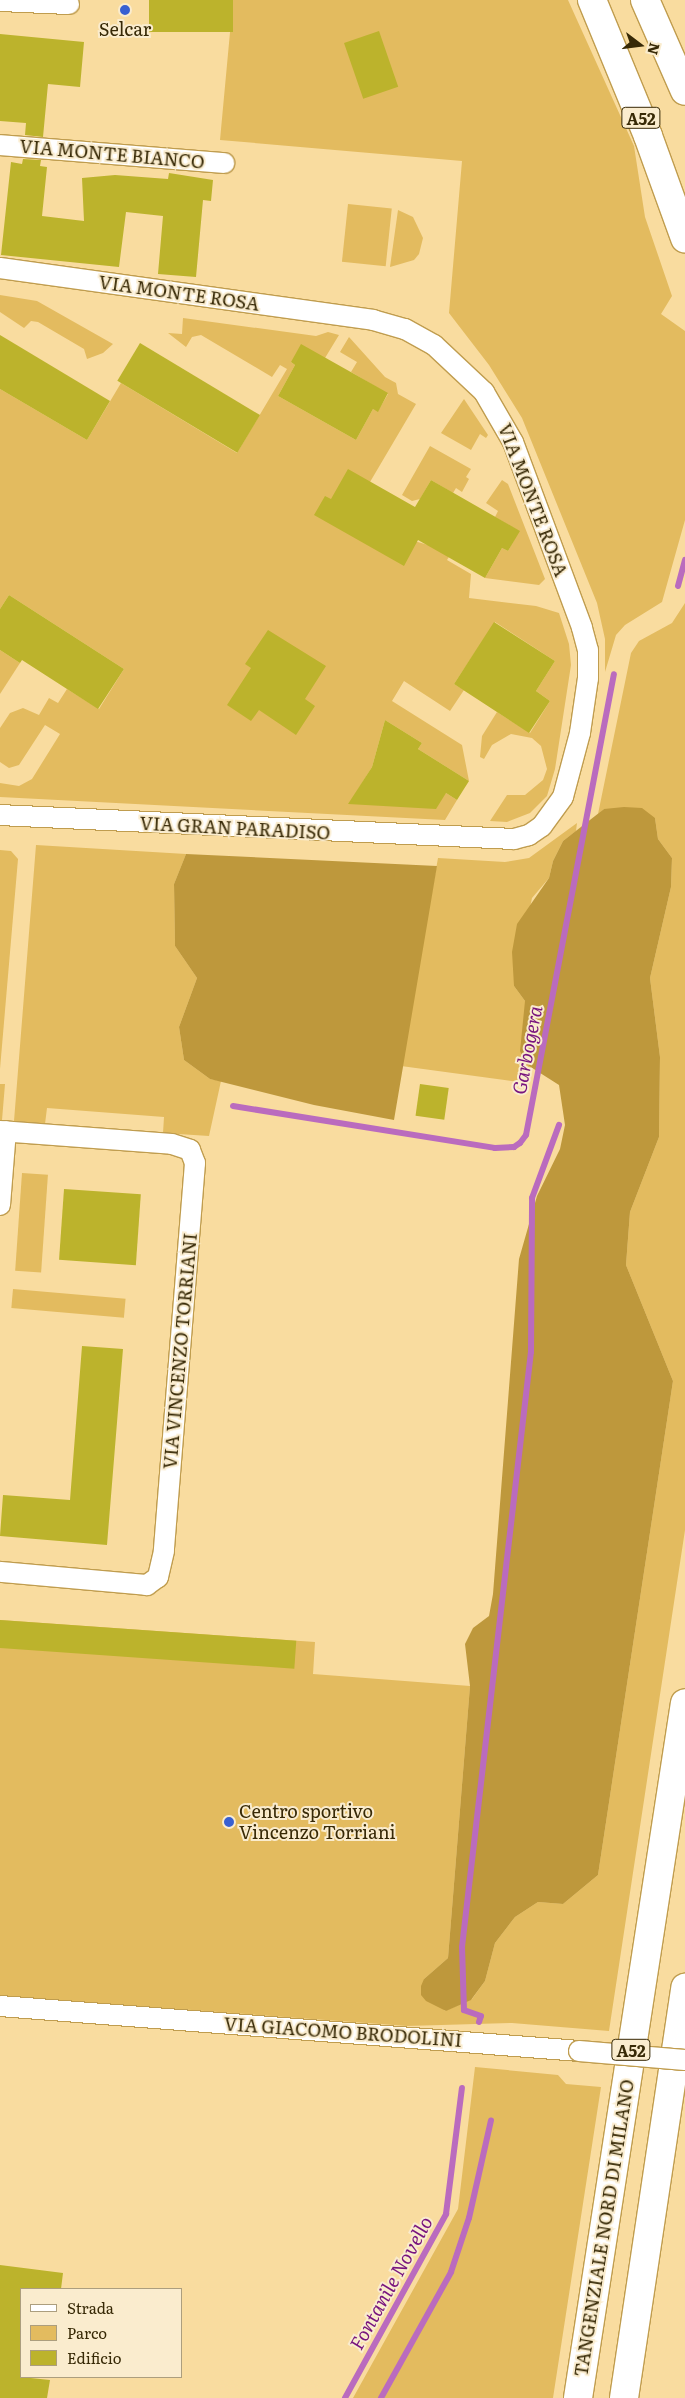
<!DOCTYPE html>
<style>
body{margin:0}
#map{position:relative;width:685px;height:2398px;overflow:hidden;background:#f9dc9f;font-family:Literata,serif}
div>[style]{position:absolute}
.green>*{inset:0;background:#e3bb5f;transform-origin:0 0}
.forest>*{inset:0;background:#be983c}
.stream>*{height:6px;margin:-3px;padding:0 3px;transform-origin:3px;border-radius:3px;background:#ba6bbe}
.building>*{inset:0;background:#bcb32c;transform-origin:0 0}
.roads{filter:drop-shadow(1px 0 #c09d4f) drop-shadow(-1px 0 #c09d4f) drop-shadow(0 1px #c09d4f) drop-shadow(0 -1px #c09d4f)}
.street>*{height:20px;margin:-10px;padding:0 10px;transform-origin:10px;border-radius:10px;background:#fff}
.highway>*{height:28px;margin:-14px;padding:0 14px;transform-origin:14px;border-radius:14px;background:#fff}
.bridges{filter:drop-shadow(1px 0 #c09d4f) drop-shadow(-1px 0 #c09d4f) drop-shadow(0 1px #c09d4f) drop-shadow(0 -1px #c09d4f)}
.street-bridge>*{height:20px;margin:-10px;padding:0 10px;transform-origin:10px;border-radius:10px;background:#fff}
.dots>*{width:14px;height:14px;translate:-50% -50%;box-sizing:border-box;border:2px solid #faecce;border-radius:50%}
span{translate:-50% -50%;white-space:nowrap;text-align:center;line-height:1.15;-webkit-text-stroke:4px #faecce;paint-order:stroke}
.shield-label span{padding:1px 4px;background:#faecce;border:1px solid;border-radius:4px;-webkit-text-stroke-width:0}
.shield-label{font-size:16px;color:#372906;font-weight:700}
.poi-label{font-size:18px;color:#372906}
.left{translate:0 -50%;text-align:left}
.street-label{font-size:18px;color:#372906}
.water-label{font-size:19px;color:#78147e;font-style:italic}
.legend{position:absolute;left:20px;top:2288px;width:162px;height:90px;box-sizing:border-box;background:#faecce;border:1px solid #ac9e7e;margin:0;padding:6px 9px;list-style:none;font-size:15px;color:#372906}
.legend li{display:flex;align-items:center;gap:10px;height:25px}
.legend b{width:25px;border:1px solid #ac9e7e}
.north{position:absolute;left:615px;top:20px;width:50px;height:50px;-webkit-text-stroke:4px #faecce;paint-order:stroke;rotate:105deg;font-size:14px;font-weight:700;line-height:20px;text-align:center;color:#372906}
.north::after{content:'';display:block;margin:auto;width:18px;height:22px;background:#372906;clip-path:polygon(50% 0,100% 100%,50% 72%,0 100%)}
</style>
<div id="map">
<div class="green">
<div style="clip-path:polygon(233px 0,568px 0,634px 146px,645px 217px,672px 296px,661px 314px,685px 331px,685px 520px,662px 602px,625px 625px,616px 635px,605px 672px,605px 639px,597px 603px,522px 418px,489px 365px,449px 313px,462px 161px,220px 140px)"></div>
<div style="left:348px;top:204px;width:44px;height:58px;rotate:6deg"></div>
<div style="clip-path:polygon(398px 210px,413px 217px,423px 238px,419px 254px,414px 260px,390px 267px)"></div>
<div style="clip-path:polygon(0 295px,37px 301px,113px 344px,103px 353px,87px 359px,84px 349px,38px 322px,31px 321px,24px 328px,0 312px)"></div>
<div style="clip-path:polygon(183px 318px,316px 336px,328px 332px,339px 335px,325px 358px,291px 362px,295px 365px,278px 396px,356px 440px,373px 409px,378px 411px,388px 394px,351px 372px,357px 362px,340px 352px,349px 337px,385px 377px,396px 383px,398px 394px,416px 404px,370px 482px,411px 540px,452px 552px,447px 560px,471px 574px,469px 598px,536px 606px,559px 613px,569px 644px,571px 665px,555px 769px,547px 796px,530px 813px,507px 822px,490px 821px,507px 795px,525px 795px,543px 780px,547px 769px,541px 746px,532px 738px,511px 734px,492px 745px,484px 759px,480px 757px,482px 736px,497px 712px,530px 733px,550px 701px,536px 691px,555px 661px,495px 622px,454px 684px,464px 690px,450px 711px,404px 681px,392px 701px,462px 745px,469px 781px,418px 749px,422px 743px,385px 720px,372px 767px,349px 804px,446px 793px,457px 800px,445px 820px,0 797px,0 783px,19px 786px,32px 779px,60px 734px,45px 725px,19px 765px,9px 768px,0 762px,0 728px,10px 713px,23px 708px,39px 715px,49px 698px,58px 703px,67px 689px,99px 709px,124px 669px,9px 595px,0 609px,0 389px,87px 440px,121px 383px,237px 453px,287px 369px,280px 365px,272px 377px,201px 335px,192px 337px,186px 347px,168px 333px,182px 334px)"></div>
<div style="clip-path:polygon(464px 399px,488px 435px,486px 438px,480px 434px,471px 450px,441px 433px)"></div>
<div style="clip-path:polygon(430px 446px,471px 469px,466px 477px,469px 479px,462px 492px,456px 488px,453px 493px,431px 480px,420px 499px,412px 501px,402px 495px)"></div>
<div style="clip-path:polygon(502px 480px,508px 484px,545px 579px,539px 585px,485px 578px,502px 548px,508px 551px,519px 531px,495px 517px,498px 511px,486px 503px)"></div>
<div style="clip-path:polygon(685px 603px,685px 1530px,609px 2031px,512px 2023px,407px 2026px,0 1996px,0 1620px,315px 1642px,313px 1674px,470px 1686px,448px 1958px,424px 1979px,445px 2011px,472px 1999px,485px 1981px,495px 1943px,515px 1917px,538px 1902px,563px 1904px,598px 1875px,673px 1381px,626px 1265px,630px 1212px,659px 1137px,660px 1057px,650px 978px,671px 887px,672px 858px,658px 839px,655px 818px,604px 809px,598px 814px,631px 653px,639px 641px,672px 623px)"></div>
<div style="clip-path:polygon(0 650px,20px 663px,0 694px)"></div>
<div style="clip-path:polygon(577px 823px,576px 831px,563px 841px,553px 861px,549px 878px,532px 898px,514px 986px,525px 1001px,526px 1064px,531px 1067px,527px 1083px,401px 1066px,438px 858px,505px 862px,529px 858px)"></div>
<div style="clip-path:polygon(36px 845px,186px 854px,174px 884px,175px 946px,197px 978px,179px 1027px,184px 1060px,210px 1079px,221px 1081px,209px 1136px,163px 1133px,164px 1117px,47px 1108px,45px 1124px,14px 1121px)"></div>
<div style="clip-path:polygon(0 850px,11px 851px,18px 859px,0 1069px)"></div>
<div style="clip-path:polygon(0 1084px,5px 1084px,2px 1120px,0 1120px)"></div>
<div style="left:22px;top:1173px;width:26px;height:98px;rotate:4deg"></div>
<div style="left:13px;top:1289px;width:113px;height:19px;rotate:5deg"></div>
<div style="clip-path:polygon(475px 2067px,558px 2075px,566px 2084px,601px 2087px,553px 2398px,353px 2398px,458px 2209px)"></div>
</div>
<div class="forest">
<div style="clip-path:polygon(624px 807px,642px 808px,655px 818px,658px 839px,672px 858px,671px 887px,650px 978px,660px 1057px,659px 1137px,630px 1212px,626px 1265px,673px 1381px,598px 1875px,563px 1904px,538px 1902px,515px 1917px,495px 1943px,485px 1981px,471px 2000px,446px 2011px,426px 2001px,421px 1995px,421px 1986px,424px 1979px,448px 1958px,470px 1686px,465px 1644px,473px 1628px,489px 1616px,493px 1594px,519px 1259px,537px 1196px,560px 1149px,565px 1125px,559px 1085px,526px 1064px,520px 1051px,525px 1001px,514px 986px,512px 952px,517px 924px,549px 878px,553px 861px,563px 841px,604px 809px)"></div>
<div style="clip-path:polygon(186px 854px,437px 866px,394px 1120px,314px 1105px,210px 1079px,184px 1060px,179px 1027px,197px 978px,175px 946px,174px 884px)"></div>
</div>
<div class="stream">
<div style="left:678px;top:586px;width:27px;rotate:-75deg"></div>
<div style="left:233px;top:1106px;width:265px;rotate:9.1deg"></div>
<div style="left:495px;top:1148px;width:19px;rotate:-3deg"></div>
<div style="left:514px;top:1147px;width:7px;rotate:-34deg"></div>
<div style="left:520px;top:1143px;width:10px;rotate:-53deg"></div>
<div style="left:526px;top:1135px;width:469px;rotate:-79.2deg"></div>
<div style="left:479px;top:2022px;width:6px;rotate:-72deg"></div>
<div style="left:481px;top:2016px;width:18px;rotate:-161deg"></div>
<div style="left:464px;top:2010px;width:63px;rotate:-91.8deg"></div>
<div style="left:462px;top:1947px;width:599px;rotate:-83.39deg"></div>
<div style="left:531px;top:1352px;width:154px;rotate:-89.6deg"></div>
<div style="left:532px;top:1198px;width:78px;rotate:-69.7deg"></div>
<div style="left:345px;top:2398px;width:210px;rotate:-61.2deg"></div>
<div style="left:446px;top:2214px;width:127px;rotate:-82.8deg"></div>
<div style="left:381px;top:2398px;width:144px;rotate:-60.9deg"></div>
<div style="left:451px;top:2272px;width:57px;rotate:-71.6deg"></div>
<div style="left:469px;top:2218px;width:100px;rotate:-77.3deg"></div>
</div>
<div class="building">
<div style="left:149px;top:0;width:84px;height:32px"></div>
<div style="left:379px;top:31px;width:59px;height:37px;rotate:71deg"></div>
<div style="clip-path:polygon(0 34px,84px 42px,80px 87px,48px 84px,43px 137px,25px 135px,26px 123px,0 121px)"></div>
<div style="clip-path:polygon(23px 159px,41px 160px,40px 166px,47px 167px,42px 216px,84px 221px,82px 178px,115px 175px,168px 179px,169px 173px,213px 180px,211px 201px,203px 200px,196px 277px,158px 274px,163px 216px,126px 212px,119px 267px,1px 255px,11px 162px,22px 164px)"></div>
<div style="clip-path:polygon(0 335px,110px 401px,87px 440px,0 389px)"></div>
<div style="left:140px;top:343px;width:140px;height:44px;rotate:31deg"></div>
<div style="clip-path:polygon(301px 344px,388px 393px,378px 412px,373px 409px,356px 440px,278px 396px,295px 365px,291px 362px)"></div>
<div style="clip-path:polygon(348px 469px,415px 507px,431px 480px,520px 531px,508px 551px,502px 548px,485px 578px,418px 540px,404px 566px,314px 515px,325px 496px,331px 499px)"></div>
<div style="clip-path:polygon(9px 595px,124px 669px,98px 709px,22px 660px,20px 663px,0 650px,0 609px)"></div>
<div style="clip-path:polygon(494px 622px,555px 661px,536px 691px,550px 701px,529px 733px,454px 684px)"></div>
<div style="clip-path:polygon(268px 630px,326px 666px,305px 699px,315px 706px,296px 735px,259px 710px,251px 721px,227px 705px,251px 668px,245px 664px)"></div>
<div style="clip-path:polygon(385px 720px,422px 743px,418px 749px,469px 781px,457px 800px,446px 793px,436px 809px,348px 804px,372px 767px)"></div>
<div style="left:420px;top:1084px;width:29px;height:32px;rotate:8deg"></div>
<div style="left:64px;top:1189px;width:77px;height:71px;rotate:4deg"></div>
<div style="clip-path:polygon(82px 1346px,123px 1349px,107px 1545px,0 1536px,3px 1495px,70px 1500px)"></div>
<div style="left:0;top:1620px;width:297px;height:28px;rotate:4deg"></div>
<div style="clip-path:polygon(0 2265px,63px 2273px,61px 2289px,21px 2289px,21px 2377px,50px 2380px,47px 2398px,0 2398px)"></div>
</div>
<div class="roads">
<div class="street">
<div style="left:0;top:1px;width:69px;rotate:2.5deg"></div>
<div style="left:0;top:145px;width:225px;rotate:4.6deg"></div>
<div style="left:0;top:268px;width:377px;rotate:7.9deg"></div>
<div style="left:373px;top:320px;width:33px;rotate:16deg"></div>
<div style="left:405px;top:329px;width:33px;rotate:29deg"></div>
<div style="left:434px;top:345px;width:69px;rotate:43.2deg"></div>
<div style="left:484px;top:392px;width:58px;rotate:59.9deg"></div>
<div style="left:513px;top:442px;width:198px;rotate:69.6deg"></div>
<div style="left:582px;top:628px;width:23px;rotate:75deg"></div>
<div style="left:588px;top:650px;width:28px;rotate:90deg"></div>
<div style="left:588px;top:678px;width:56px;rotate:98.3deg"></div>
<div style="left:580px;top:733px;width:66px;rotate:104.9deg"></div>
<div style="left:563px;top:797px;width:36px;rotate:126deg"></div>
<div style="left:542px;top:826px;width:16px;rotate:145deg"></div>
<div style="left:529px;top:835px;width:16px;rotate:165deg"></div>
<div style="left:514px;top:839px;width:515px;rotate:-177.33deg"></div>
<div style="left:0;top:1131px;width:172px;rotate:4.3deg"></div>
<div style="left:172px;top:1144px;width:19px;rotate:18deg"></div>
<div style="left:190px;top:1150px;width:14px;rotate:69deg"></div>
<div style="left:195px;top:1163px;width:389px;rotate:94.6deg"></div>
<div style="left:164px;top:1551px;width:27px;rotate:103deg"></div>
<div style="left:158px;top:1577px;width:14px;rotate:144deg"></div>
<div style="left:147px;top:1585px;width:148px;rotate:-174.9deg"></div>
<div style="left:0;top:1205px;width:74px;rotate:-85.4deg"></div>
<div style="left:0;top:2006px;width:581px;rotate:4.44deg"></div>
</div>
<div class="highway">
<div style="left:592px;top:0;width:147px;rotate:67.6deg"></div>
<div style="left:648px;top:136px;width:109px;rotate:70.1deg"></div>
<div style="left:645px;top:0;width:99px;rotate:66.3deg"></div>
<div style="left:578px;top:2398px;width:703px;rotate:-81.25deg"></div>
<div style="left:624px;top:2398px;width:415px;rotate:-81.5deg"></div>
</div>
</div>
<div class="bridges">
<div class="street-bridge">
<div style="left:579px;top:2051px;width:106px;rotate:4.9deg"></div>
</div>
</div>
<div class="dots">
<div style="left:125px;top:10px;background:#3860d1"></div>
<div style="left:229px;top:1822px;background:#3860d1"></div>
</div>
<div class="shield-label">
<span style="left:641px;top:118px">A52</span>
<span style="left:631px;top:2050px">A52</span>
</div>
<div class="poi-label">
<span style="left:125px;top:29px">Selcar</span>
<span class="left" style="left:239px;top:1822px">Centro sportivo<br>Vincenzo Torriani</span>
</div>
<div class="street-label">
<span style="left:112px;top:154px;rotate:5deg">VIA MONTE BIANCO</span>
<span style="left:179px;top:293px;rotate:8deg">VIA MONTE ROSA</span>
<span style="left:533px;top:500px;rotate:69deg">VIA MONTE ROSA</span>
<span style="left:235px;top:828px;rotate:3deg">VIA GRAN PARADISO</span>
<span style="left:180px;top:1351px;rotate:-85deg">VIA VINCENZO TORRIANI</span>
<span style="left:343px;top:2032px;rotate:4deg">VIA GIACOMO BRODOLINI</span>
<span style="left:604px;top:2228px;rotate:-81deg">TANGENZIALE NORD DI MILANO</span>
</div>
<div class="water-label">
<span style="left:527px;top:1050px;rotate:-79deg">Garbogera</span>
<span style="left:391px;top:2283px;rotate:-61deg">Fontanile Novello</span>
</div>
<ul class="legend">
<li><b style="height:6px;background:#fff"></b>Strada</li>
<li><b style="height:14px;background:#e3bb5f"></b>Parco</li>
<li><b style="height:14px;background:#bcb32c"></b>Edificio</li>
</ul>
<div class="north">N</div>
</div>
